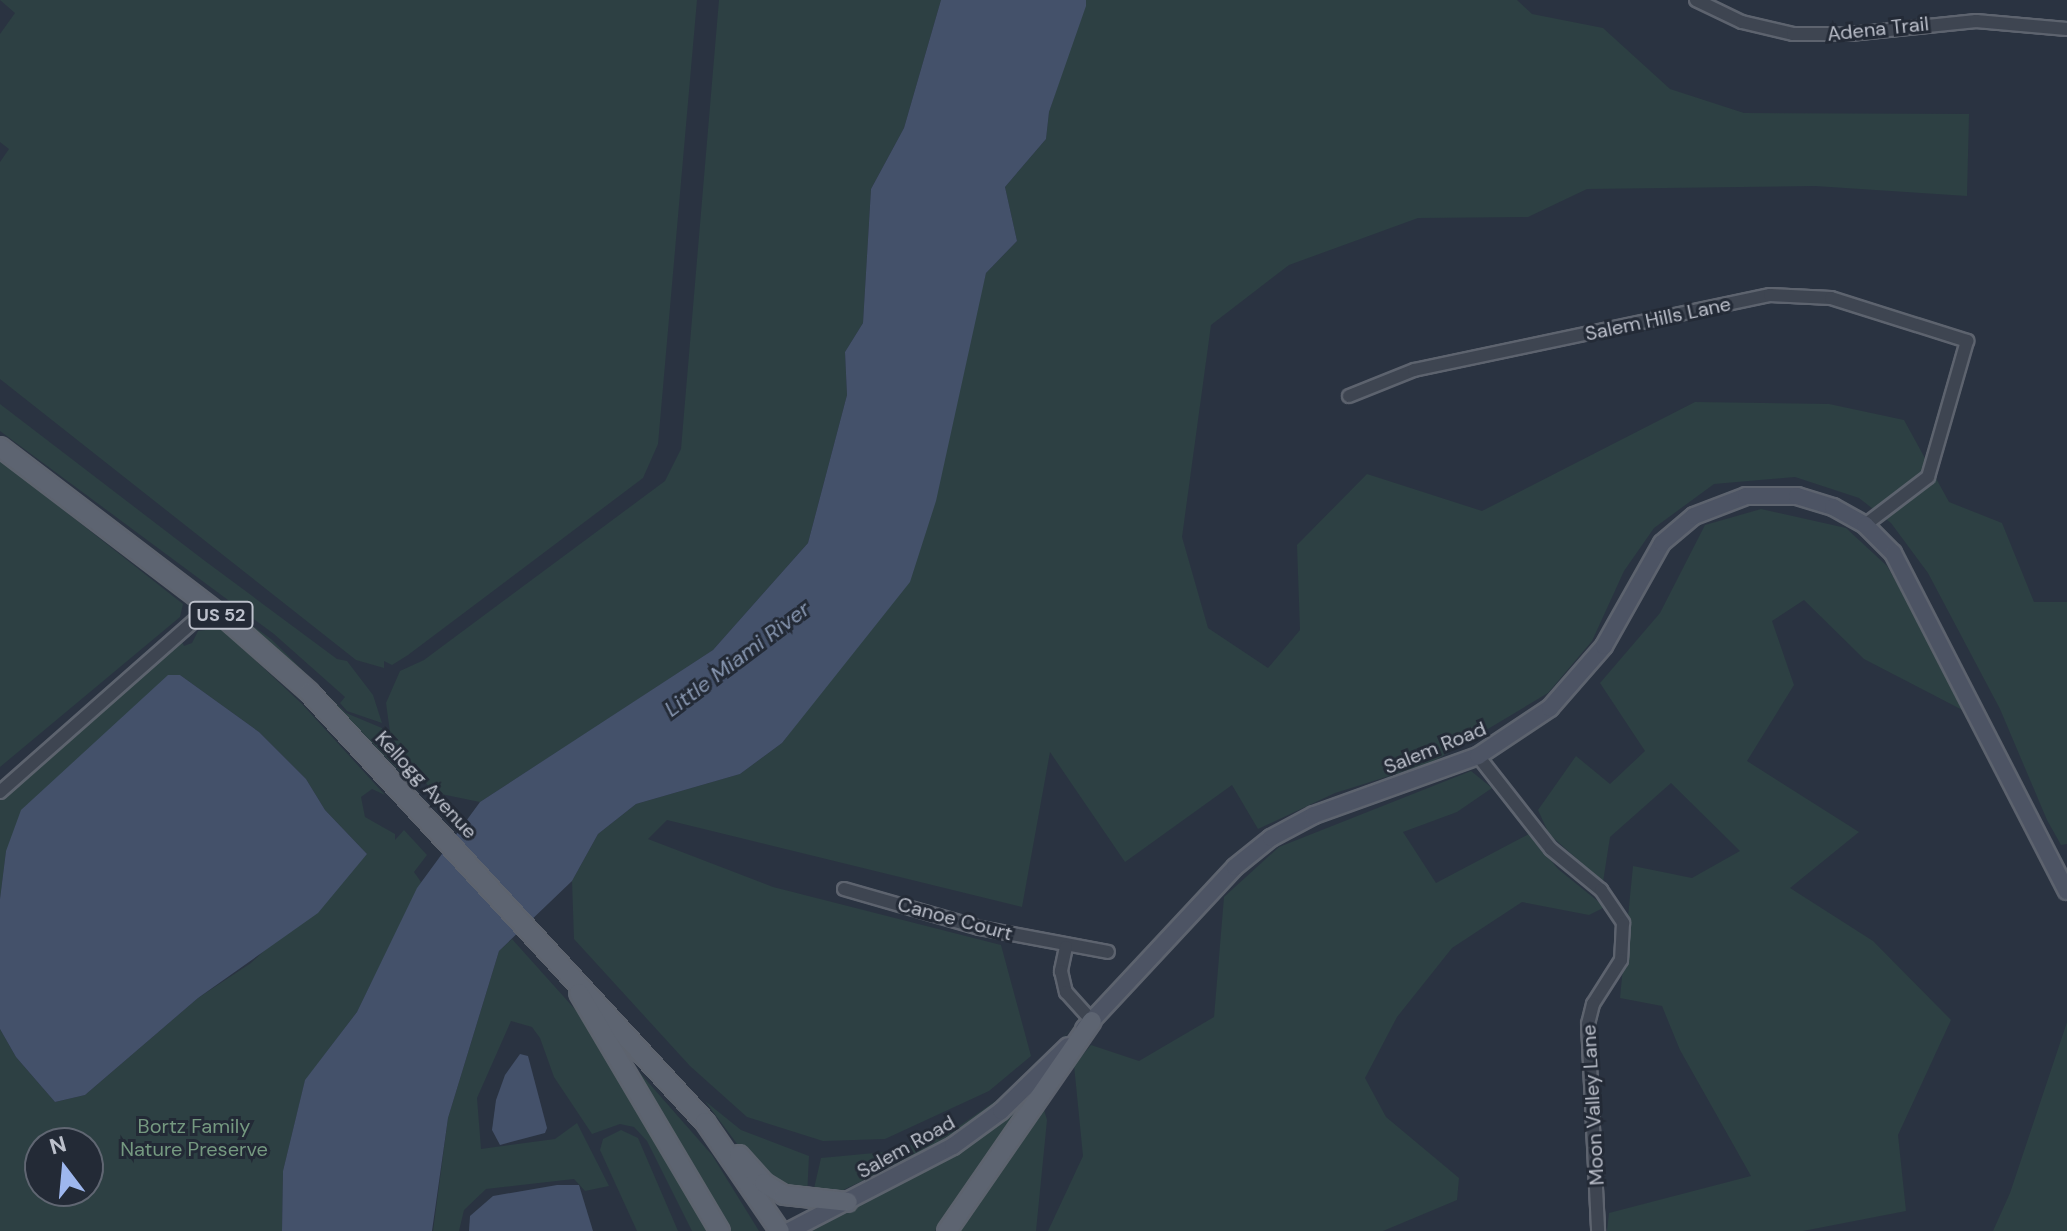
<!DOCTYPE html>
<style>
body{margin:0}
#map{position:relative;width:2067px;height:1231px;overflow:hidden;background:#2a3341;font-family:"DM Sans",sans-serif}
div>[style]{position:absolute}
.green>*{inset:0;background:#2d4043}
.water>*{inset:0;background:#44516a}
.roads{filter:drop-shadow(2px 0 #5d636e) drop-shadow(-2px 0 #5d636e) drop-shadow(0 2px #5d636e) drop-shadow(0 -2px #5d636e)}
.street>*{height:12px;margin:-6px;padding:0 6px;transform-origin:6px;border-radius:6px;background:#3e4551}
.secondary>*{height:16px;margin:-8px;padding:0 8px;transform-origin:8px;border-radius:8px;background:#4d5464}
.primary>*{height:18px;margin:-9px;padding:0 9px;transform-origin:9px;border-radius:9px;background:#5d6471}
span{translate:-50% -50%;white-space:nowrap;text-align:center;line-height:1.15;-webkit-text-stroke:6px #232a36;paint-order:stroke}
.shield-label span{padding:2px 6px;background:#232a36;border:2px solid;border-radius:6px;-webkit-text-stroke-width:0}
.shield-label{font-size:18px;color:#bcc0cb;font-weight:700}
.street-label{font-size:20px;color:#bcc0cb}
.park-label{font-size:20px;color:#759980}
.water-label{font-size:22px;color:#8695af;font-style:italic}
.north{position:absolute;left:24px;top:1127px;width:80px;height:80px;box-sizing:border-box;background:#232a36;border:2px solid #606672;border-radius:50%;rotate:344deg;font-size:22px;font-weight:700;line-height:32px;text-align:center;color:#bcc0cb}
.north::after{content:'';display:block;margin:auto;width:28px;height:36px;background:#9eb7ee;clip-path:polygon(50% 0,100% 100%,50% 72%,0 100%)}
</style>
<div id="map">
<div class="green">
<div style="clip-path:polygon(0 0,697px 0,658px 444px,643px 478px,408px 655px,392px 665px,384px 661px,384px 668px,356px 660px,0 379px,0 162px,9px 149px,0 142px,0 34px,15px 13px)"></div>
<div style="clip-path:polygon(719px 0,941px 0,904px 128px,871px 189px,863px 323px,845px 352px,847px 395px,808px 543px,713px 650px,588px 732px,480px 802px,431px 792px,416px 764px,406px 767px,390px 732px,386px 703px,400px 671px,424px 660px,665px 481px,681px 449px)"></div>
<div style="clip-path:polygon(1086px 0,1517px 0,1532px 14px,1603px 28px,1670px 89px,1744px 113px,1969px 114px,1967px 196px,1815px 186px,1587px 189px,1528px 217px,1418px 218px,1289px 265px,1211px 325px,1182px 537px,1208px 628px,1268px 668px,1300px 630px,1297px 545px,1367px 474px,1482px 511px,1695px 402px,1829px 404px,1904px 420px,1949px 502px,2002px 523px,2034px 602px,2067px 602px,2067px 844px,2061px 845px,2047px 820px,2000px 709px,1928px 573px,1891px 523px,1859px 498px,1795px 477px,1714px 484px,1654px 528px,1624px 571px,1592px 641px,1548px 693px,1431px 763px,1335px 793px,1258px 829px,1232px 785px,1125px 862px,1050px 752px,1022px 907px,667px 820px,648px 839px,773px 887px,1001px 945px,1031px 1056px,989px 1091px,885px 1139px,823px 1141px,747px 1117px,690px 1066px,574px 939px,572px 881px,598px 834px,636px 804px,740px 774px,782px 743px,836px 672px,970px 332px,986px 273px,1017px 241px,1005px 187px,1046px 139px,1049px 112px)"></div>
<div style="clip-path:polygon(0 404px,205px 561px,337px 659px,347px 661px,373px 695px,382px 723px,347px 711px,340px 703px,345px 697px,274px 634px,0 431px)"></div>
<div style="clip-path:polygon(0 460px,183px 604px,180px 617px,0 767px)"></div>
<div style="clip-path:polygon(1761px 509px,1846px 528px,1887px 566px,1974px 716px,1864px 659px,1804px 600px,1772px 621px,1794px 685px,1747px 761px,1859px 832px,1790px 888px,1873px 941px,1951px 1020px,1898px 1135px,1906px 1211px,1803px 1231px,1607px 1231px,1609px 1213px,1751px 1176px,1680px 1050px,1662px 1006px,1620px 998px,1633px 866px,1692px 878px,1740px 851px,1671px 783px,1610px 837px,1603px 882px,1549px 834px,1538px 810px,1576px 756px,1610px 784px,1645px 751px,1600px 683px,1660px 613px,1705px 525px)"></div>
<div style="clip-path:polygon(195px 584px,271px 639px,346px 713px,382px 728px,404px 776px,306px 674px)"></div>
<div style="clip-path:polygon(evenodd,221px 628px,302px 704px,385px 795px,372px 789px,361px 797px,365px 817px,395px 834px,395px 840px,404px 830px,427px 855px,414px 872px,421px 882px,357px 1012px,305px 1081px,283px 1171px,282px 1231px,0 1231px,0 1029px,16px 1057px,55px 1102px,85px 1095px,198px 998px,251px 963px,367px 854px,325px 810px,306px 779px,259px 732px,180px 675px,6px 851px,0 899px,0 796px,142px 671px,182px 642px,184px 646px,192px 643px,198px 631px,221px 628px,40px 1143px,88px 1143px,88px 1191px,40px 1191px,40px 1143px)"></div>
<div style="clip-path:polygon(1471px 771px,1492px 788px,1457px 812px,1403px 832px,1436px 883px,1529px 834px,1558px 869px,1605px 907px,1589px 915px,1522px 902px,1452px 948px,1397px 1017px,1365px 1078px,1386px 1117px,1459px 1178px,1457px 1200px,1383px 1231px,1048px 1231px,1083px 1156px,1074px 1065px,1091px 1045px,1139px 1061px,1214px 1017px,1224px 897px,1279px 847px)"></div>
<div style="clip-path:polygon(512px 939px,599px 1036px,708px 1231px,692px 1231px,647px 1141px,634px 1127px,620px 1124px,592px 1134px,554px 1077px,540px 1038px,532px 1027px,511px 1021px,477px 1098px,481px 1149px,555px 1139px,577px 1123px,609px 1186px,585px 1191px,574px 1179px,486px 1189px,464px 1210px,459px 1231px,433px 1231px,448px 1118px,499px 951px)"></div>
<div style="clip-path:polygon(2067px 1022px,2067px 1231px,1993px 1231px,2010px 1193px)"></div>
<div style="clip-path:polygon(1077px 1023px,1012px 1091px,952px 1138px,839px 1192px,812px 1197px,821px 1158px,896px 1151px,958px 1127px,1007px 1093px)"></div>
<div style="clip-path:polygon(640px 1073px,712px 1155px,759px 1231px,726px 1231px,637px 1076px)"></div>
<div style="clip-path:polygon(1028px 1094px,935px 1231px,808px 1231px,937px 1163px)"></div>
<div style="clip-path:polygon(705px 1101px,741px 1130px,809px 1156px,807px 1197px,758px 1172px)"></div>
<div style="clip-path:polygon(1042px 1103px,1047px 1120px,1036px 1231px,955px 1231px)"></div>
<div style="clip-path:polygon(621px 1130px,638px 1138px,678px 1231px,637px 1231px,600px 1150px,603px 1139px)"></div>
</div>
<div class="water">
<div style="clip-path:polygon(941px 0,1086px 0,1086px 6px,1049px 112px,1046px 139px,1005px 187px,1017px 241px,986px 273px,936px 501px,910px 582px,782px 743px,740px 774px,636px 804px,598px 834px,572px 881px,499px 951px,448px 1118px,432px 1231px,282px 1231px,283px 1171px,305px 1080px,357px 1012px,417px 888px,480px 802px,713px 650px,808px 543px,847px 395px,845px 352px,863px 323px,871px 189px,904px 128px)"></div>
<div style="clip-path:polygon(168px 675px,180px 675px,259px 732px,306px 779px,325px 810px,367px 854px,318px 913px,198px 998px,85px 1095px,55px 1102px,16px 1057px,0 1029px,0 899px,6px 851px,21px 810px)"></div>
<div style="clip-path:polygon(520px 1054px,528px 1056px,547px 1128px,545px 1133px,500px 1145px,492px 1130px,496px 1100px,505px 1075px)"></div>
<div style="clip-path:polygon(557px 1185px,579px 1185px,593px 1231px,469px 1231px,470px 1216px,493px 1196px)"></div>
</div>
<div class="roads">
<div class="street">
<div style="left:1696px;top:0;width:51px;rotate:25.6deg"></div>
<div style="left:1742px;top:22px;width:52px;rotate:13.2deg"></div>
<div style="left:1793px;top:34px;width:57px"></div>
<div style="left:1850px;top:34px;width:127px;rotate:-5.9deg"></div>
<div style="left:1976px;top:21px;width:91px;rotate:5deg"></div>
<div style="left:1349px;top:396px;width:70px;rotate:-21.8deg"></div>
<div style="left:1414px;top:370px;width:364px;rotate:-11.9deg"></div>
<div style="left:1770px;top:295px;width:61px;rotate:2.8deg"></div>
<div style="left:1831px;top:298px;width:143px;rotate:17.5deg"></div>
<div style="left:1967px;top:341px;width:141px;rotate:106deg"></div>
<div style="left:1928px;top:477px;width:79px;rotate:142.7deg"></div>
<div style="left:1478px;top:756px;width:118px;rotate:51.9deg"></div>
<div style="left:1551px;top:849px;width:65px;rotate:39.4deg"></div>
<div style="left:1601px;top:890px;width:40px;rotate:56deg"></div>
<div style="left:1623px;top:923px;width:37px;rotate:93deg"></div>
<div style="left:1621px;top:960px;width:52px;rotate:122.5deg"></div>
<div style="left:1593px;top:1004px;width:21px;rotate:104deg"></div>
<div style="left:1588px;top:1024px;width:207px;rotate:87.2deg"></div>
<div style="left:0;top:792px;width:280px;rotate:-41.4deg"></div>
<div style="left:844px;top:889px;width:141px;rotate:16deg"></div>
<div style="left:980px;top:928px;width:130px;rotate:10.6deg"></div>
<div style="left:1066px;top:947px;width:25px;rotate:102deg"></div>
<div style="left:1061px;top:971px;width:22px;rotate:77deg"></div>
<div style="left:1066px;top:992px;width:39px;rotate:48deg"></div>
</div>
<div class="secondary">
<div style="left:1084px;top:1029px;width:221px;rotate:-47deg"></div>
<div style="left:1235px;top:867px;width:46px;rotate:-38.9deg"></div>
<div style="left:1271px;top:838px;width:49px;rotate:-28.1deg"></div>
<div style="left:1314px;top:815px;width:174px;rotate:-19.8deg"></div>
<div style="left:1478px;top:756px;width:87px;rotate:-33.7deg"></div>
<div style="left:1550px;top:708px;width:82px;rotate:-48.9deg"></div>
<div style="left:1604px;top:646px;width:118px;rotate:-60.6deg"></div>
<div style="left:1662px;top:543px;width:42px;rotate:-40.2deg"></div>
<div style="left:1694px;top:516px;width:56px;rotate:-21deg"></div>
<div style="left:1746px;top:496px;width:51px"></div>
<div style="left:1797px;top:496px;width:38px;rotate:17deg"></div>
<div style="left:1833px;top:507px;width:37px;rotate:29deg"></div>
<div style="left:1865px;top:525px;width:40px;rotate:45deg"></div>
<div style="left:1893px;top:553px;width:380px;rotate:62.8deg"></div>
<div style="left:789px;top:1231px;width:185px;rotate:-27.4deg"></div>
<div style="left:953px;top:1146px;width:59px;rotate:-36.1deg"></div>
<div style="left:1001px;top:1111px;width:93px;rotate:-44.1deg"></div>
</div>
<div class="primary">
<div style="left:0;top:447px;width:292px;rotate:37.3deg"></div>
<div style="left:232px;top:624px;width:103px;rotate:41.4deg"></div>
<div style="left:309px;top:692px;width:585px;rotate:47.36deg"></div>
<div style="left:705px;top:1122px;width:132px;rotate:55.5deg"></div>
<div style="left:579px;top:993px;width:277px;rotate:59.4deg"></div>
<div style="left:739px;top:1155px;width:38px;rotate:48deg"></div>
<div style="left:764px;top:1183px;width:23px;rotate:31deg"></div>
<div style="left:784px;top:1195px;width:64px;rotate:6.2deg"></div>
<div style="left:947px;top:1231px;width:255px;rotate:-55.4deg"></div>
</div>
</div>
<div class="shield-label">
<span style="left:221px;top:615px">US 52</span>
</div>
<div class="street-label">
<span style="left:1878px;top:29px;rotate:-6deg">Adena Trail</span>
<span style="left:1658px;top:319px;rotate:-12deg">Salem Hills Lane</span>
<span style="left:1435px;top:748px;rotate:-22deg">Salem Road</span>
<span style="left:426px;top:785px;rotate:47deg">Kellogg Avenue</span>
<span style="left:955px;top:919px;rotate:15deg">Canoe Court</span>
<span style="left:1593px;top:1105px;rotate:-93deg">Moon Valley Lane</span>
<span style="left:906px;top:1147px;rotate:-29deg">Salem Road</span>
</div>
<div class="park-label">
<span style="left:194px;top:1138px">Bortz Family<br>Nature Preserve</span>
</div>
<div class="water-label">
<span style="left:737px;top:659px;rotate:-37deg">Little Miami River</span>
</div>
<div class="north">N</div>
</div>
